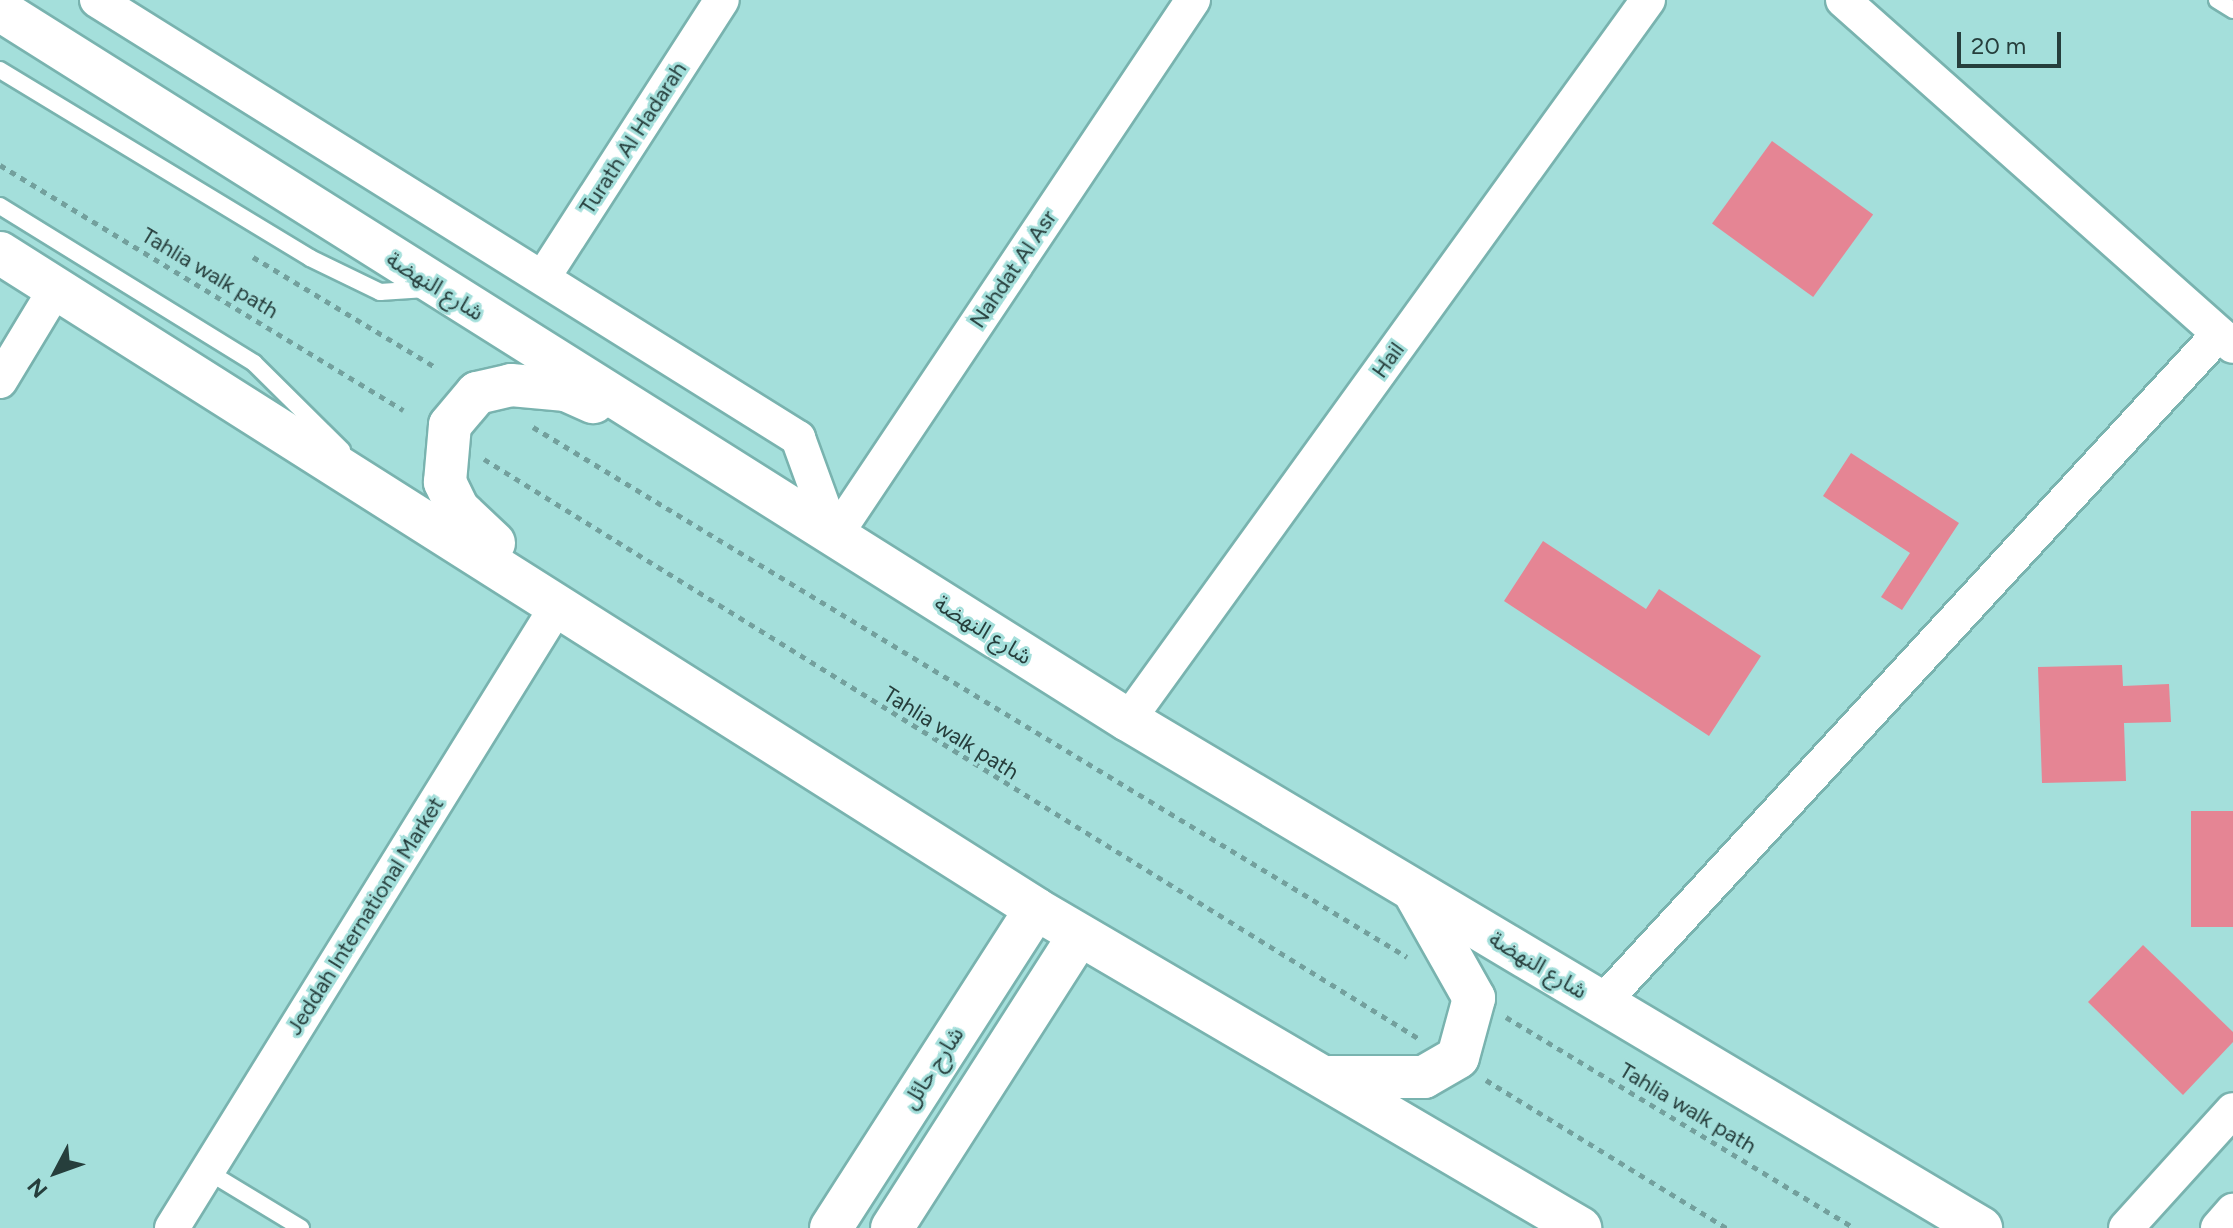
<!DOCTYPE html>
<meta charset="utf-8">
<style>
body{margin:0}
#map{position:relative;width:2233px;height:1228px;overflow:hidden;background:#a4dfdb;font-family:Figtree,"Noto Sans Arabic",sans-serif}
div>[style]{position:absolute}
.building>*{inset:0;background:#e58594;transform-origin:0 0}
.path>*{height:5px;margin-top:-2.5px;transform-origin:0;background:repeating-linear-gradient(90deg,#73a09d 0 6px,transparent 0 12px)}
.roads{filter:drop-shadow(2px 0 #79b3af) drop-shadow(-2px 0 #79b3af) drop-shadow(0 2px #79b3af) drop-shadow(0 -2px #79b3af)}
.service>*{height:16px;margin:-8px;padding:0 8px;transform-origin:8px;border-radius:8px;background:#fff}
.minor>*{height:34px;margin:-17px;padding:0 17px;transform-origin:17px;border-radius:17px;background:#fff}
.tertiary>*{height:42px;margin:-21px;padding:0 21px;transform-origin:21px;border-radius:21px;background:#fff}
span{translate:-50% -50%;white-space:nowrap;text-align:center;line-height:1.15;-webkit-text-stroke:6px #a4dfdb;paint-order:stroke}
.street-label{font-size:22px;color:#263e3c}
.north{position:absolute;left:16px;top:1132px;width:80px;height:80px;-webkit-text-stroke:6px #a4dfdb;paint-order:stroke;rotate:229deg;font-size:22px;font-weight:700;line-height:32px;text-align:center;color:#263e3c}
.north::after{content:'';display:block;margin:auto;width:28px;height:36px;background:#263e3c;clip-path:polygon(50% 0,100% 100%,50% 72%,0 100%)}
.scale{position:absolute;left:1957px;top:32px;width:104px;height:36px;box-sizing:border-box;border:4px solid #263e3c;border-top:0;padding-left:10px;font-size:24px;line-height:28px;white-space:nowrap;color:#263e3c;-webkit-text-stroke:6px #a4dfdb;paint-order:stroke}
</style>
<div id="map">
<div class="building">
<div style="left:1772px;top:141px;width:125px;height:102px;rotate:36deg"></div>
<div style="clip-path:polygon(1851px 453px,1959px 523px,1902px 610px,1881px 597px,1910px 553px,1823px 496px)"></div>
<div style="clip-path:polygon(1543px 541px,1646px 609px,1659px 589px,1761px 656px,1709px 736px,1504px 601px)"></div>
<div style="clip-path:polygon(2122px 665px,2123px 686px,2169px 684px,2171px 722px,2124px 723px,2126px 781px,2042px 783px,2038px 667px)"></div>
<div style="left:2233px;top:811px;width:116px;height:42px;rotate:90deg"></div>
<div style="clip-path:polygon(2143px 945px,2233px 1032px,2233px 1042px,2183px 1095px,2088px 1002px)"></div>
</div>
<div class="path">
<div style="left:0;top:165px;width:472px;rotate:31.3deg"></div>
<div style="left:253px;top:257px;width:213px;rotate:31.1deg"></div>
<div style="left:533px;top:427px;width:1022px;rotate:31.23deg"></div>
<div style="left:484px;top:459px;width:1099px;rotate:31.8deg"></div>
<div style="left:1506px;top:1017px;width:407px;rotate:31.2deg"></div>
<div style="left:1486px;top:1080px;width:283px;rotate:31.6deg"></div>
</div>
<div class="roads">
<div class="service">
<div style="left:2217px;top:0;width:19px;rotate:32deg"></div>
<div style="left:0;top:70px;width:363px;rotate:31.2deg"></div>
<div style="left:310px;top:258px;width:78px;rotate:25.9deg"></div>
<div style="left:380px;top:292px;width:46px;rotate:-3.7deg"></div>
<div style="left:0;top:206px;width:299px;rotate:31.7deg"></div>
<div style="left:254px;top:363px;width:124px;rotate:44.7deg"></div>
<div style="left:207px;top:1171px;width:110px;rotate:31.2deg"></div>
</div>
<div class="minor">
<div style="left:97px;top:0;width:827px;rotate:32deg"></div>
<div style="left:798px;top:438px;width:105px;rotate:70deg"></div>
<div style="left:1843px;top:0;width:521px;rotate:41.58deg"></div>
<div style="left:544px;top:276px;width:328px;rotate:-57.2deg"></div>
<div style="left:0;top:381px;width:109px;rotate:-58.9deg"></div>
<div style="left:834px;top:537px;width:646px;rotate:-56.24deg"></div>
<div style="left:1128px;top:720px;width:888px;rotate:-54.16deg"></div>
<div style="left:1602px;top:1003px;width:910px;rotate:-47.32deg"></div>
<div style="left:172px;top:1228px;width:735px;rotate:-58.23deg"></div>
<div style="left:2126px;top:1228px;width:159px;rotate:-47.8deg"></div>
<div style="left:2218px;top:1228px;width:23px;rotate:-49deg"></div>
</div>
<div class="tertiary">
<div style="left:0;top:10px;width:1333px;rotate:32.19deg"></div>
<div style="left:1128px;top:720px;width:993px;rotate:30.78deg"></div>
<div style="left:0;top:253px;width:1226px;rotate:32.34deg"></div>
<div style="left:1036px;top:909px;width:631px;rotate:30.39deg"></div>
<div style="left:494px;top:543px;width:50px;rotate:-136.6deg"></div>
<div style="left:458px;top:509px;width:30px;rotate:-116deg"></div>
<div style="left:445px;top:482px;width:57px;rotate:-85deg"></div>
<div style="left:450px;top:425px;width:42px;rotate:-49.8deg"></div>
<div style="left:477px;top:393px;width:35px;rotate:-13deg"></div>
<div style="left:511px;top:385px;width:55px;rotate:5.2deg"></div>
<div style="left:566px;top:390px;width:30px;rotate:24deg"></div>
<div style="left:1330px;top:1077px;width:94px"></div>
<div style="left:1424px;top:1077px;width:39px;rotate:-30deg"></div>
<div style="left:1458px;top:1057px;width:61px;rotate:-74.8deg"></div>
<div style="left:1474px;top:998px;width:118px;rotate:-119.4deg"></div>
<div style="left:831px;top:1228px;width:379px;rotate:-57.3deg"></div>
<div style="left:892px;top:1228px;width:347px;rotate:-57.4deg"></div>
</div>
</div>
<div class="street-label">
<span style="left:633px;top:138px;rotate:-57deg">Turath Al Hadarah</span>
<span style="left:1013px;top:269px;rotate:-56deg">Nahdat Al Asr</span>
<span style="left:210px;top:273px;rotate:31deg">Tahlia walk path</span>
<span style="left:435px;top:286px;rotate:32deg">شارع النهضة</span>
<span style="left:1388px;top:360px;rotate:-54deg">Hail</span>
<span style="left:983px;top:630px;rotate:32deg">شارع النهضة</span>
<span style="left:951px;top:733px;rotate:32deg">Tahlia walk path</span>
<span style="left:365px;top:916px;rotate:-58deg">Jeddah International Market</span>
<span style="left:1538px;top:965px;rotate:31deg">شارع النهضة</span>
<span style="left:933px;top:1068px;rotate:-57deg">شارح حائل</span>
<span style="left:1688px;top:1108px;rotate:31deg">Tahlia walk path</span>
</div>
<div class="north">N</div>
<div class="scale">20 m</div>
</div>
